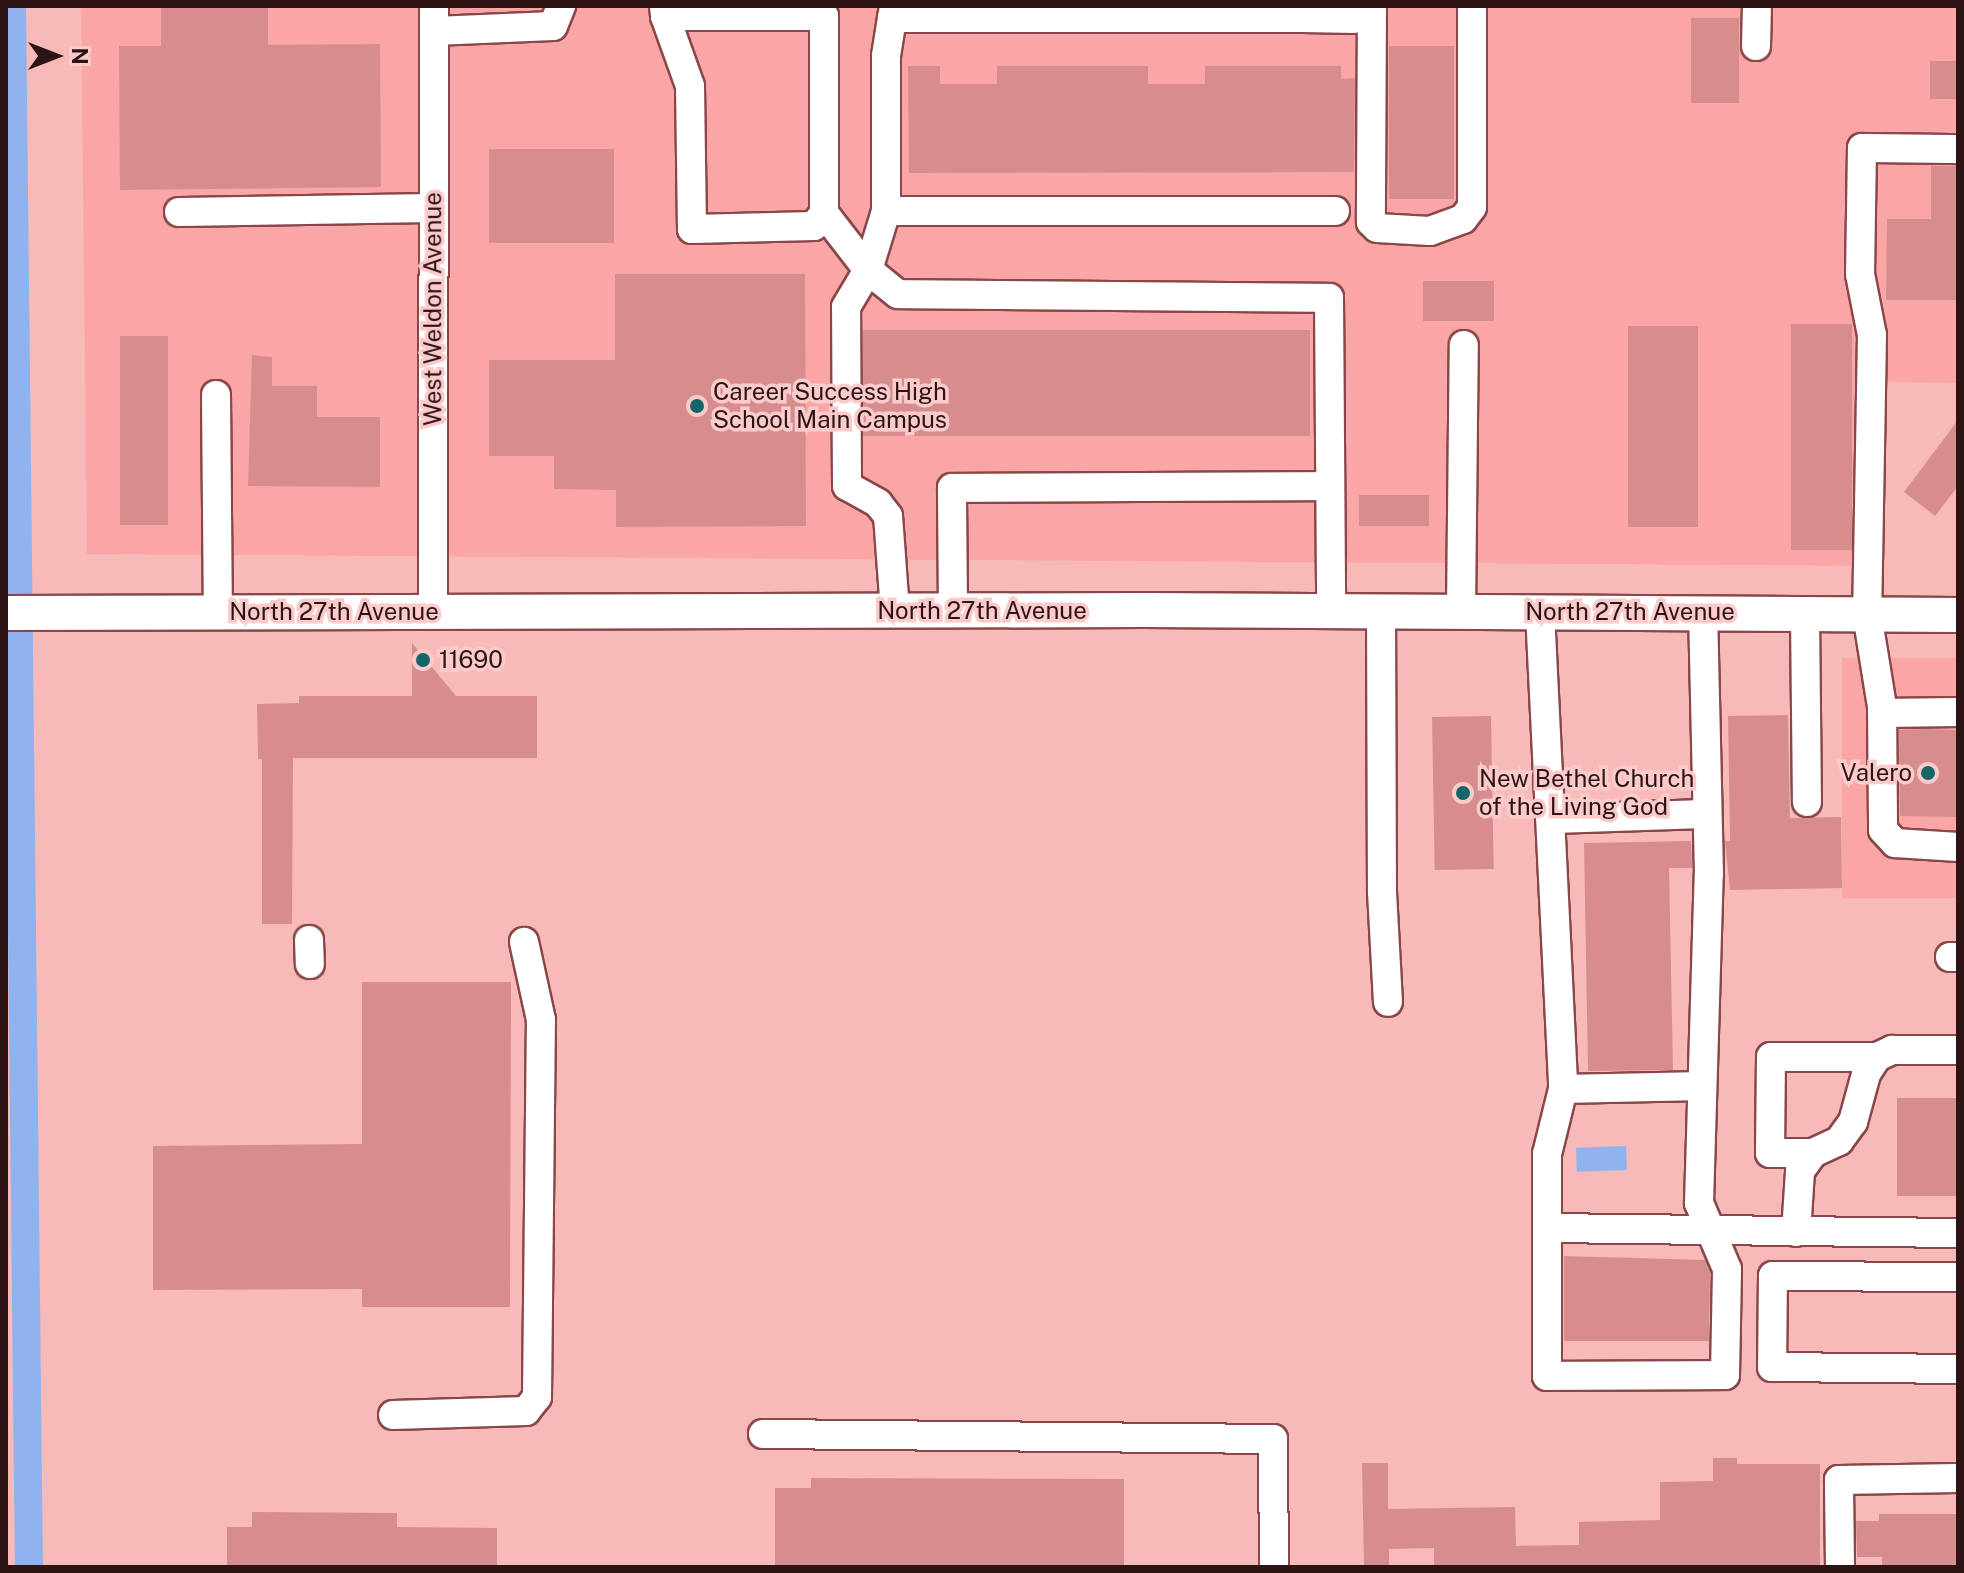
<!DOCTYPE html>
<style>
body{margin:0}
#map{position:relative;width:1964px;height:1573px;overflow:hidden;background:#f8bab9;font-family:"Public Sans",sans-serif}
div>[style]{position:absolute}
.built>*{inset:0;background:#faa5a6;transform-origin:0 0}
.water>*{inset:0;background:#8eb3ee;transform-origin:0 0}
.canal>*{height:28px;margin:-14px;padding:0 14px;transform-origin:14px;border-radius:14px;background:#8eb3ee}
.building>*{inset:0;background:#d78d8e;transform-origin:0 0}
.roads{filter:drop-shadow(2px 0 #894749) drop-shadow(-2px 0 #894749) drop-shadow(0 2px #894749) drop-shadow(0 -2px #894749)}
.minor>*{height:28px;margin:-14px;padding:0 14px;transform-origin:14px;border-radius:14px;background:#fff}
.major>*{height:34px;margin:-17px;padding:0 17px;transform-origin:17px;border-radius:17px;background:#fff}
.dots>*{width:22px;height:22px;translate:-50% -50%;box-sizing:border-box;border:4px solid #fbcbcb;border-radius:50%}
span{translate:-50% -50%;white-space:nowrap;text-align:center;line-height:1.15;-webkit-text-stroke:7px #fbcbcb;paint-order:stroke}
.street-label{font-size:24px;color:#2e1314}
.poi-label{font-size:24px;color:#2e1314}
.left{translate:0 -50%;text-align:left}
.right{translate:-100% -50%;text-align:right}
.frame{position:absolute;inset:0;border:8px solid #2e1314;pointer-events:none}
.north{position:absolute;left:16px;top:16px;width:80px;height:80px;-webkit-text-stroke:6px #fbcbcb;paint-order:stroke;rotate:90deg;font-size:22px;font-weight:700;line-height:32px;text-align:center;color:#2e1314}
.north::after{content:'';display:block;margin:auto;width:28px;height:36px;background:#2e1314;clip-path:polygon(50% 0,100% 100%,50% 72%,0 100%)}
</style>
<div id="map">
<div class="built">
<div style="clip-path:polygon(81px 6px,1958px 6px,1958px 383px,1887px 382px,1884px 566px,87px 554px)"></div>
<div style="left:1842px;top:658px;width:116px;height:240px"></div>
</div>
<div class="water">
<div style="left:1626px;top:1146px;width:24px;height:50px;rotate:88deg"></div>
</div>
<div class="canal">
<div style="left:12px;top:6px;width:1561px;rotate:89.38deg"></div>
</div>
<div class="building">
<div style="clip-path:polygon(161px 6px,268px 6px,268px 45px,380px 44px,381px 187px,120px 190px,119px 46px,161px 46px)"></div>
<div style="left:1691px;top:18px;width:48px;height:85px"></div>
<div style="left:1389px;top:46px;width:65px;height:153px"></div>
<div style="left:1930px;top:61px;width:28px;height:38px"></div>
<div style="clip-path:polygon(908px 66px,940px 66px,940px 84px,997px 84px,997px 66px,1148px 66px,1148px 84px,1205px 84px,1205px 66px,1341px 66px,1341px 79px,1355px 78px,1354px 172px,909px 173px)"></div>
<div style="left:489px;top:149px;width:125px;height:94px"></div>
<div style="clip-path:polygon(1931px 166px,1958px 166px,1958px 300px,1886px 300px,1887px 219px,1931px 219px)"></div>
<div style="clip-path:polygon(615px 274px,805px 274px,806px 526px,616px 527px,616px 490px,554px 489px,554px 456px,489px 456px,489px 360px,615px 360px)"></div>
<div style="left:1423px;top:281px;width:71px;height:40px"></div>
<div style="left:1791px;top:324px;width:61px;height:226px"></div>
<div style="left:1698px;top:326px;width:201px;height:70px;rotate:90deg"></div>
<div style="left:863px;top:330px;width:447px;height:106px"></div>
<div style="left:120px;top:336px;width:48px;height:189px"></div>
<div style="clip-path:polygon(252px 355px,272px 357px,272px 386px,317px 386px,317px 417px,380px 417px,380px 487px,248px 486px)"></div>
<div style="clip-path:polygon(1958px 420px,1958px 486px,1935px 516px,1904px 492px)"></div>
<div style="left:1359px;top:495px;width:70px;height:31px"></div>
<div style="clip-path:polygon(412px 643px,456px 696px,537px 696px,537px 758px,293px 758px,292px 924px,262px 924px,262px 759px,258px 759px,257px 704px,299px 703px,299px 696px,412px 696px)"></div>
<div style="clip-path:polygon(1788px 715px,1790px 818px,1841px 817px,1842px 888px,1730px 890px,1725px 841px,1730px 841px,1728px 716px)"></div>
<div style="left:1491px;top:716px;width:153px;height:59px;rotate:89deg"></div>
<div style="clip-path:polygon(1926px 729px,1958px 730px,1958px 817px,1900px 816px,1899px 730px)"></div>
<div style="clip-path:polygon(1691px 841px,1692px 868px,1669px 868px,1673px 1070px,1588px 1071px,1584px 843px)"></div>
<div style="clip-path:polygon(362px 982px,511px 982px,510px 1307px,362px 1307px,362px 1289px,153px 1290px,153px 1146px,362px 1144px)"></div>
<div style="left:1897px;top:1098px;width:61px;height:98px"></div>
<div style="clip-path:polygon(1564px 1256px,1705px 1260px,1710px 1272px,1709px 1341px,1564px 1341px)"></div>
<div style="clip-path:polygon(1713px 1458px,1737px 1458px,1737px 1464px,1820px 1464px,1820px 1567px,1434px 1566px,1434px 1548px,1389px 1549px,1389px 1567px,1364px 1567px,1362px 1463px,1388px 1463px,1388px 1509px,1515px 1507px,1516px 1546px,1579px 1545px,1579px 1522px,1660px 1520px,1660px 1482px,1713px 1481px)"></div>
<div style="clip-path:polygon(811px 1478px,1124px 1479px,1124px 1567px,775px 1567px,775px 1488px,811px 1488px)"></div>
<div style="clip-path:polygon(252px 1512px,397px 1513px,397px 1527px,497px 1528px,497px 1567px,227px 1567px,227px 1527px,252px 1527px)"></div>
<div style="clip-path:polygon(1879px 1514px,1958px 1514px,1958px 1567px,1882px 1567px,1882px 1557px,1857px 1557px,1856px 1521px,1879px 1521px)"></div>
</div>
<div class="roads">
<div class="minor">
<div style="left:664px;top:6px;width:10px;rotate:84deg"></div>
<div style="left:665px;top:16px;width:74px;rotate:70.3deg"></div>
<div style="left:690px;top:86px;width:143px;rotate:89.2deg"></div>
<div style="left:692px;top:229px;width:122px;rotate:-1.4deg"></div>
<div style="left:814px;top:226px;width:16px;rotate:-52deg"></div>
<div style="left:824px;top:213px;width:197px;rotate:-90deg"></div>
<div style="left:824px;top:16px;width:159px;rotate:180deg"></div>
<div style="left:894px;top:6px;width:12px;rotate:99deg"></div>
<div style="left:892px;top:18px;width:412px"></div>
<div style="left:1304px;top:18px;width:12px;rotate:-90deg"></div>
<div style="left:1372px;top:6px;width:216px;rotate:90.3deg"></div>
<div style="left:1371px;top:222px;width:8px;rotate:45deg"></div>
<div style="left:1377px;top:228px;width:53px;rotate:3.2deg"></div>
<div style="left:1430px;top:231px;width:35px;rotate:-20deg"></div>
<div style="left:1463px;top:219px;width:15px;rotate:-53deg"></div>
<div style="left:1472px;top:207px;width:201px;rotate:-90deg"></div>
<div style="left:892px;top:18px;width:38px;rotate:99deg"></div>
<div style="left:886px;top:56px;width:155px;rotate:90deg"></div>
<div style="left:886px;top:211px;width:449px"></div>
<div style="left:1304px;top:18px;width:50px;rotate:1.1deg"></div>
<div style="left:434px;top:31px;width:119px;rotate:-2.4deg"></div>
<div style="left:553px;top:26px;width:22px;rotate:-68deg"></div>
<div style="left:1756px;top:46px;width:40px;rotate:-88.6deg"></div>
<div style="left:1958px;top:149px;width:96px;rotate:-179.4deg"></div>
<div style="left:1862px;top:148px;width:126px;rotate:90.9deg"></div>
<div style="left:1860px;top:274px;width:62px;rotate:78.9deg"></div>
<div style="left:1872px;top:335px;width:279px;rotate:91deg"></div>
<div style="left:1867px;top:614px;width:94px;rotate:80.8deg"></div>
<div style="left:1882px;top:707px;width:123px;rotate:89.5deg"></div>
<div style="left:1883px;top:830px;width:18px;rotate:47deg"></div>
<div style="left:1895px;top:843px;width:63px;rotate:3.6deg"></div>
<div style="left:179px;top:212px;width:254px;rotate:-0.9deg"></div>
<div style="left:824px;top:213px;width:72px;rotate:52.3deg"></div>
<div style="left:868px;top:270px;width:62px;rotate:-73deg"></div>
<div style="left:216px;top:395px;width:217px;rotate:89.5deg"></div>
<div style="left:953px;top:610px;width:122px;rotate:-90.5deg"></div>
<div style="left:952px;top:488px;width:378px;rotate:-0.3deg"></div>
<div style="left:1381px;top:610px;width:282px;rotate:89.8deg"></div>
<div style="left:1382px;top:892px;width:110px;rotate:86.9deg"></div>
<div style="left:895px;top:611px;width:95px;rotate:-94.2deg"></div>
<div style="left:888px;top:516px;width:16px;rotate:-128deg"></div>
<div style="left:878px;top:503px;width:35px;rotate:-151deg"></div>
<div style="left:847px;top:486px;width:179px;rotate:-90.3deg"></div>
<div style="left:846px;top:307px;width:43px;rotate:-59.3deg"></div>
<div style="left:868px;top:270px;width:38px;rotate:39deg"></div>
<div style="left:898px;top:294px;width:431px;rotate:0.5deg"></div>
<div style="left:1329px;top:298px;width:312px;rotate:89.6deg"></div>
<div style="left:1461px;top:611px;width:266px;rotate:-89.4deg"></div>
<div style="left:433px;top:612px;width:606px;rotate:-89.91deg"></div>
<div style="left:1540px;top:612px;width:478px;rotate:87.2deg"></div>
<div style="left:1563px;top:1089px;width:67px;rotate:103.8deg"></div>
<div style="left:1547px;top:1154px;width:222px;rotate:90deg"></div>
<div style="left:1547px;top:1376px;width:178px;rotate:-0.3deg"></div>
<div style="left:1725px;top:1375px;width:106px;rotate:-88.9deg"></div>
<div style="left:1727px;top:1269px;width:72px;rotate:-113deg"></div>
<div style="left:1699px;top:1203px;width:329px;rotate:-88.3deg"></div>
<div style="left:1709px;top:874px;width:261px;rotate:-91.3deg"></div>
<div style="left:1805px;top:614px;width:188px;rotate:89.4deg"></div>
<div style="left:1882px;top:713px;width:76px;rotate:-0.8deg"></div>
<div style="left:1553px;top:819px;width:152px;rotate:-1.9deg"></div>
<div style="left:309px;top:940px;width:24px;rotate:88deg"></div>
<div style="left:1950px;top:957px;width:8px"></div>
<div style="left:1563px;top:1089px;width:139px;rotate:-1.2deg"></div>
<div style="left:1813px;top:1153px;width:43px;rotate:180deg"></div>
<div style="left:1770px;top:1153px;width:96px;rotate:-89.4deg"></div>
<div style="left:1771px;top:1057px;width:106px"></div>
<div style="left:1547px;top:1228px;width:411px;rotate:0.7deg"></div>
<div style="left:1796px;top:1232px;width:61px;rotate:-86.2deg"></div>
<div style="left:1800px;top:1171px;width:22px;rotate:-54deg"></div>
<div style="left:1813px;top:1153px;width:29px;rotate:-25deg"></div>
<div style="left:1839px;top:1141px;width:24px;rotate:-54deg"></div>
<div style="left:1853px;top:1122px;width:50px;rotate:-74.8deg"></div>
<div style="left:1866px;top:1074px;width:20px;rotate:-57deg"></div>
<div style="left:1877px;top:1057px;width:17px;rotate:-25deg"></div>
<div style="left:1892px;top:1050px;width:66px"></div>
<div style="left:1958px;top:1277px;width:185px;rotate:-179.7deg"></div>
<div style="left:1773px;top:1276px;width:91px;rotate:90.6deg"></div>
<div style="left:1772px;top:1367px;width:186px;rotate:0.6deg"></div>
<div style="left:393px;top:1415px;width:133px;rotate:-1.7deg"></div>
<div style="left:526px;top:1411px;width:18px;rotate:-52deg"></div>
<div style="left:537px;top:1397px;width:377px;rotate:-89.4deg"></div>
<div style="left:541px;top:1020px;width:80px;rotate:-102.3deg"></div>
<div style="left:763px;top:1434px;width:510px;rotate:0.56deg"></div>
<div style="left:1273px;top:1439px;width:128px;rotate:89.6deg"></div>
<div style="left:1840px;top:1567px;width:87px;rotate:-90.7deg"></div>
<div style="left:1839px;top:1480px;width:119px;rotate:-1deg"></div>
</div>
<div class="major">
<div style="left:6px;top:613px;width:1139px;rotate:-0.15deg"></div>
<div style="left:1145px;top:610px;width:813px;rotate:0.35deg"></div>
</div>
</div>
<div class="dots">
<div style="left:697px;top:406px;background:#166568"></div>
<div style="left:423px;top:660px;background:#166568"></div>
<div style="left:1928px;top:773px;background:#166568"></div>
<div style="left:1463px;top:793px;background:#166568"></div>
</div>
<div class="street-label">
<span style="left:433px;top:309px;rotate:-90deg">West Weldon Avenue</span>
<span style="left:982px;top:611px">North 27th Avenue</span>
<span style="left:334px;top:612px">North 27th Avenue</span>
<span style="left:1630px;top:612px">North 27th Avenue</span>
</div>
<div class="poi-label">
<span class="left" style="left:713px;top:406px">Career Success High<br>School Main Campus</span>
<span class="left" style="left:439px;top:660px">11690</span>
<span class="right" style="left:1912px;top:773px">Valero</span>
<span class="left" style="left:1479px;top:793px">New Bethel Church<br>of the Living God</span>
</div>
<div class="frame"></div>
<div class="north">N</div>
</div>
